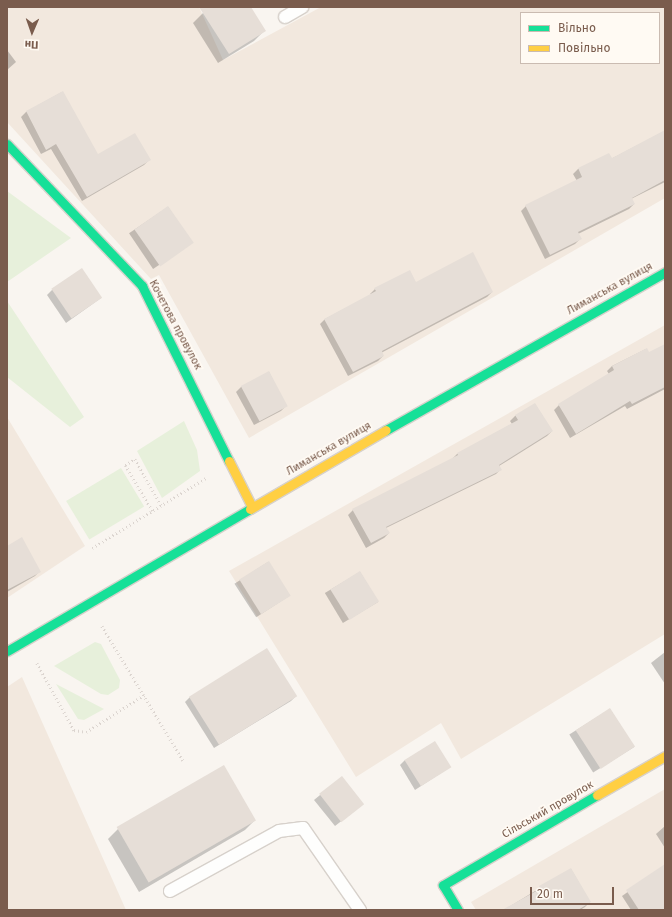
<!DOCTYPE html>
<meta charset="utf-8">
<style>
body{margin:0}
#map{position:relative;width:672px;height:917px;overflow:hidden;background:#f9f5f0;font-family:"Fira Sans",sans-serif}
div>[style]{position:absolute}
.residential>*{inset:0;background:#f2e8de}
.green>*{inset:0;background:#e7f0db;transform-origin:0 0}
.shadow>*{inset:0;background:#0003;transform-origin:0 0}
.building>*{inset:0;background:#e6ded7;transform-origin:0 0}
.path>*{height:2.5px;margin-top:-1.25px;transform-origin:0;background:repeating-linear-gradient(90deg,#dcd5d0 0 1px,transparent 0 4px)}
.roads{filter:drop-shadow(1px 0 #d7d1cb) drop-shadow(-1px 0 #d7d1cb) drop-shadow(0 1px #d7d1cb) drop-shadow(0 -1px #d7d1cb)}
.lane>*{height:12px;margin:-6px;padding:0 6px;transform-origin:6px;border-radius:6px;background:#fefefd}
.fast>*{height:9px;margin:-4.5px;padding:0 4.5px;transform-origin:4.5px;border-radius:4.5px;background:#16e098}
.slow>*{height:9px;margin:-4.5px;padding:0 4.5px;transform-origin:4.5px;border-radius:4.5px;background:#ffcf43}
span{translate:-50% -50%;white-space:nowrap;text-align:center;line-height:1.15;-webkit-text-stroke:3.5px #fffaf3;paint-order:stroke}
.street-label{font-size:11px;color:#7a5c4d}
.frame{position:absolute;inset:0;border:8px solid #7a5c4d;pointer-events:none}
.legend{position:absolute;left:520px;top:12px;width:140px;height:52px;box-sizing:border-box;background:#fffaf3;border:1px solid #cabbb1;margin:0;padding:5px 7px;list-style:none;font-size:12px;color:#7a5c4d}
.legend li{display:flex;align-items:center;gap:8px;height:20px}
.legend b{width:20px;border:1px solid #cabbb1}
.north{position:absolute;left:12px;top:12px;width:40px;height:40px;-webkit-text-stroke:3px #fffaf3;paint-order:stroke;rotate:182deg;font-size:11px;font-weight:700;line-height:16px;text-align:center;color:#7a5c4d}
.north::after{content:'';display:block;margin:auto;width:14px;height:18px;background:#7a5c4d;clip-path:polygon(50% 0,100% 100%,50% 72%,0 100%)}
.scale{position:absolute;left:530px;top:887px;width:84px;height:18px;box-sizing:border-box;border:2px solid #7a5c4d;border-top:0;padding-left:5px;font-size:12px;line-height:14px;white-space:nowrap;color:#7a5c4d;-webkit-text-stroke:3px #fffaf3;paint-order:stroke}
</style>
<div id="map">
<div class="residential">
<div style="clip-path:polygon(evenodd,7px 7px,199px 7px,223px 60px,321px 7px,665px 7px,665px 198px,249px 438px,159px 275px,151px 279px,7px 122px,7px 7px,521px 13px,659px 13px,659px 63px,521px 63px,521px 13px)"></div>
<div style="clip-path:polygon(665px 325px,665px 634px,461px 759px,441px 723px,356px 777px,229px 571px)"></div>
<div style="clip-path:polygon(7px 417px,85px 546px,7px 598px)"></div>
<div style="clip-path:polygon(22px 677px,126px 910px,7px 910px,7px 687px)"></div>
<div style="clip-path:polygon(665px 789px,665px 910px,476px 910px,471px 902px)"></div>
</div>
<div class="green">
<div style="clip-path:polygon(7px 191px,71px 238px,7px 282px)"></div>
<div style="clip-path:polygon(7px 301px,84px 417px,70px 427px,7px 377px)"></div>
<div style="clip-path:polygon(184px 421px,197px 450px,200px 471px,162px 498px,137px 451px)"></div>
<div style="left:121px;top:468px;width:45px;height:64px;rotate:59deg"></div>
<div style="clip-path:polygon(95px 642px,101px 644px,120px 680px,119px 688px,108px 695px,101px 694px,54px 666px)"></div>
<div style="clip-path:polygon(56px 684px,104px 709px,84px 720px,78px 719px)"></div>
</div>
<div class="shadow">
<div style="clip-path:polygon(213px 7px,250px 7px,264px 31px,254px 41px,218px 63px,193px 23px,203px 13px)"></div>
<div style="clip-path:polygon(7px 50px,16px 62px,7px 70px)"></div>
<div style="clip-path:polygon(62px 92px,97px 156px,149px 160px,144px 165px,82px 201px,51px 149px,41px 154px,21px 117px,26px 112px)"></div>
<div style="clip-path:polygon(665px 131px,665px 182px,631px 199px,634px 204px,629px 209px,578px 234px,580px 239px,575px 244px,545px 259px,521px 211px,526px 206px,577px 181px,573px 174px,578px 169px,611px 159px)"></div>
<div style="left:168px;top:207px;width:43px;height:47px;rotate:56deg"></div>
<div style="clip-path:polygon(416px 284px,492px 292px,487px 297px,381px 353px,383px 356px,378px 361px,348px 376px,320px 324px,325px 319px,371px 295px,370px 294px,375px 289px)"></div>
<div style="clip-path:polygon(52px 290px,101px 298px,66px 323px,47px 295px)"></div>
<div style="clip-path:polygon(665px 345px,665px 389px,627px 409px,625px 406px,570px 438px,554px 410px,559px 405px,609px 374px,607px 371px,612px 366px,646px 349px,649px 354px)"></div>
<div style="clip-path:polygon(269px 372px,286px 406px,281px 411px,254px 425px,236px 392px,241px 387px)"></div>
<div style="clip-path:polygon(535px 404px,552px 431px,547px 436px,499px 466px,501px 469px,496px 474px,386px 528px,389px 533px,384px 538px,366px 548px,348px 515px,353px 510px,452px 459px,457px 454px,512px 424px,510px 421px,515px 416px)"></div>
<div style="clip-path:polygon(7px 547px,40px 571px,35px 576px,7px 592px)"></div>
<div style="left:268px;top:562px;width:40px;height:40px;rotate:57deg"></div>
<div style="left:360px;top:572px;width:35px;height:41px;rotate:59deg"></div>
<div style="clip-path:polygon(665px 652px,665px 684px,651px 663px)"></div>
<div style="clip-path:polygon(296px 696px,291px 701px,214px 748px,185px 702px,190px 697px)"></div>
<div style="left:610px;top:709px;width:45px;height:48px;rotate:58deg"></div>
<div style="clip-path:polygon(405px 760px,450px 767px,415px 790px,400px 765px)"></div>
<div style="clip-path:polygon(342px 777px,357px 809px,335px 826px,314px 800px)"></div>
<div style="clip-path:polygon(255px 820px,245px 830px,139px 892px,108px 839px,118px 829px)"></div>
<div style="clip-path:polygon(665px 826px,665px 848px,656px 834px)"></div>
<div style="clip-path:polygon(571px 869px,590px 902px,585px 907px,580px 910px,504px 910px)"></div>
<div style="clip-path:polygon(659px 870px,665px 878px,665px 910px,631px 910px,622px 896px)"></div>
</div>
<div class="building">
<div style="clip-path:polygon(199px 7px,251px 7px,266px 31px,229px 54px)"></div>
<div style="clip-path:polygon(63px 91px,98px 154px,135px 133px,151px 160px,87px 197px,56px 144px,46px 150px,26px 111px)"></div>
<div style="clip-path:polygon(665px 130px,665px 180px,632px 198px,635px 204px,578px 232px,582px 239px,550px 255px,525px 205px,582px 177px,578px 168px,609px 153px,612px 158px)"></div>
<div style="left:168px;top:206px;width:45px;height:41px;rotate:55deg"></div>
<div style="clip-path:polygon(473px 252px,493px 292px,382px 351px,384px 356px,353px 372px,324px 319px,376px 291px,374px 288px,410px 270px,416px 282px)"></div>
<div style="left:82px;top:268px;width:36px;height:37px;rotate:56deg"></div>
<div style="clip-path:polygon(665px 344px,665px 387px,632px 404px,630px 401px,576px 434px,558px 404px,614px 370px,612px 366px,647px 348px,649px 352px)"></div>
<div style="left:269px;top:371px;width:40px;height:32px;rotate:62deg"></div>
<div style="clip-path:polygon(535px 403px,553px 431px,499px 465px,502px 470px,386px 527px,390px 533px,371px 543px,352px 509px,458px 455px,457px 453px,518px 420px,515px 415px)"></div>
<div style="clip-path:polygon(22px 537px,41px 572px,7px 590px,7px 546px)"></div>
<div style="left:269px;top:561px;width:41px;height:35px;rotate:58deg"></div>
<div style="left:360px;top:571px;width:36px;height:35px;rotate:58deg"></div>
<div style="left:267px;top:648px;width:57px;height:92px;rotate:58deg"></div>
<div style="left:610px;top:708px;width:46px;height:41px;rotate:57deg"></div>
<div style="left:435px;top:741px;width:31px;height:36px;rotate:58deg"></div>
<div style="left:224px;top:765px;width:64px;height:124px;rotate:60deg"></div>
<div style="left:342px;top:776px;width:36px;height:29px;rotate:52deg"></div>
<div style="clip-path:polygon(665px 864px,665px 910px,639px 910px,626px 890px)"></div>
<div style="clip-path:polygon(571px 868px,591px 902px,578px 910px,502px 910px,540px 889px,539px 886px)"></div>
</div>
<div class="path">
<div style="left:152px;top:511px;width:53px;rotate:-120.4deg"></div>
<div style="left:125px;top:465px;width:12px;rotate:-31deg"></div>
<div style="left:135px;top:459px;width:53px;rotate:60.5deg"></div>
<div style="left:92px;top:548px;width:134px;rotate:-31.6deg"></div>
<div style="left:102px;top:626px;width:159px;rotate:58.9deg"></div>
<div style="left:37px;top:663px;width:77px;rotate:61.1deg"></div>
<div style="left:74px;top:730px;width:12px;rotate:9deg"></div>
<div style="left:86px;top:732px;width:69px;rotate:-32.5deg"></div>
</div>
<div class="roads">
<div class="lane">
<div style="left:285px;top:17px;width:20px;rotate:-30deg"></div>
<div style="left:170px;top:891px;width:124px;rotate:-28.8deg"></div>
<div style="left:279px;top:831px;width:24px;rotate:-7deg"></div>
<div style="left:303px;top:828px;width:100px;rotate:55.2deg"></div>
</div>
<div class="fast">
<div style="left:7px;top:144px;width:196px;rotate:46.4deg"></div>
<div style="left:142px;top:286px;width:195px;rotate:63.6deg"></div>
<div style="left:386px;top:430px;width:321px;rotate:-29.5deg"></div>
<div style="left:7px;top:651px;width:281px;rotate:-30.3deg"></div>
<div style="left:458px;top:910px;width:29px;rotate:-121deg"></div>
<div style="left:443px;top:885px;width:178px;rotate:-30.3deg"></div>
</div>
<div class="slow">
<div style="left:229px;top:461px;width:51px;rotate:63.4deg"></div>
<div style="left:250px;top:509px;width:157px;rotate:-30.2deg"></div>
<div style="left:597px;top:795px;width:78px;rotate:-29.8deg"></div>
</div>
</div>
<div class="street-label">
<span style="left:610px;top:289px;rotate:-29deg">Лиманська вулиця</span>
<span style="left:175px;top:325px;rotate:62deg">Кочетова провулок</span>
<span style="left:329px;top:449px;rotate:-30deg">Лиманська вулиця</span>
<span style="left:548px;top:810px;rotate:-30deg">Сільський провулок</span>
</div>
<div class="frame"></div>
<ul class="legend">
<li><b style="height:5px;background:#16e098"></b>Вільно</li>
<li><b style="height:5px;background:#ffcf43"></b>Повільно</li>
</ul>
<div class="north">Пн</div>
<div class="scale">20 m</div>
</div>
